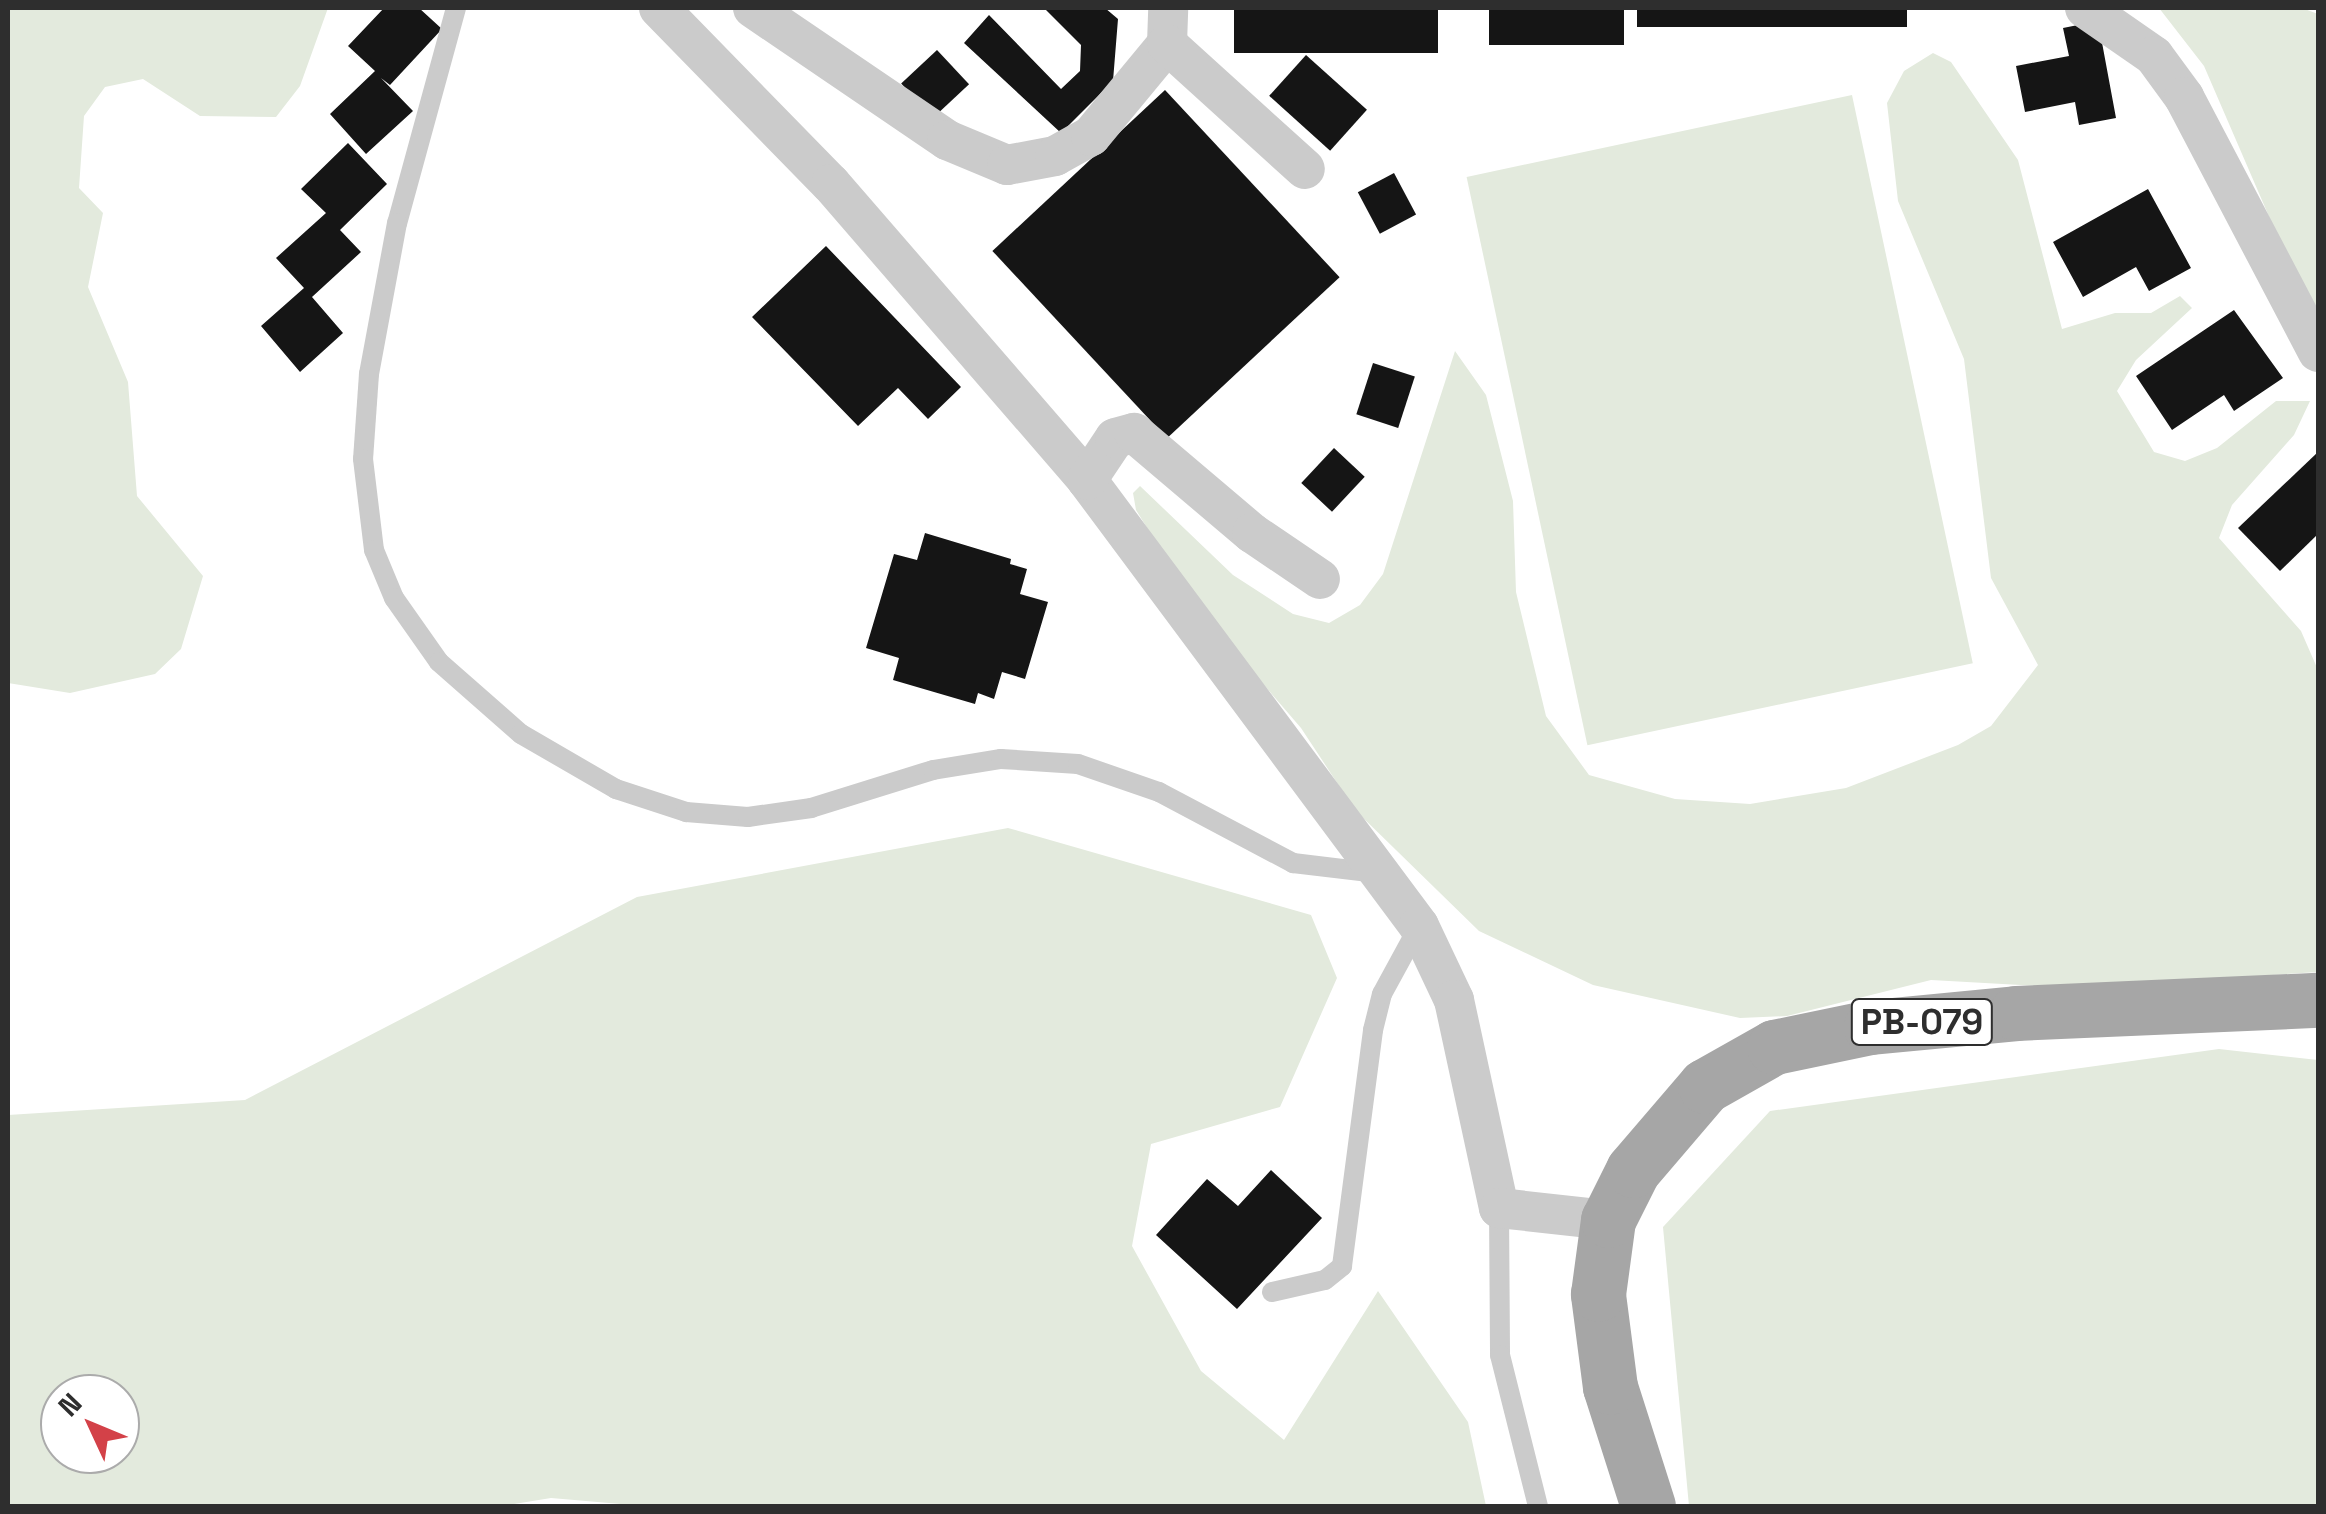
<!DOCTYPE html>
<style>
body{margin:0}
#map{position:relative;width:2326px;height:1514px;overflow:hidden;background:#fff;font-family:"Space Grotesk",sans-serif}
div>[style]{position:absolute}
.green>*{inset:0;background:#e3eadd;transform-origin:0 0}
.building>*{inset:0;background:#151515;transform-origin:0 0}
.service>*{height:20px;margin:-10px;padding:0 10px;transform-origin:10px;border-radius:10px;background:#cbcbcb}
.minor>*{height:40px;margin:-20px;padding:0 20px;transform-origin:20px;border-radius:20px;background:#cbcbcb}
.primary>*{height:55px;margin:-27.5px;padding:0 27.5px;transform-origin:27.5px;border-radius:27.5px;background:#a6a6a6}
span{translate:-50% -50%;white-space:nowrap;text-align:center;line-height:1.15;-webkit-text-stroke:10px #fff;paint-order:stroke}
.shield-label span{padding:2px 8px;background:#fff;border:2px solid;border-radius:8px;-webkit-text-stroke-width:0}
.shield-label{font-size:35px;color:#2e2e2e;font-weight:700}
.frame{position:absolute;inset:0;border:10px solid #2e2e2e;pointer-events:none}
.north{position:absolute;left:40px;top:1374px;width:100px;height:100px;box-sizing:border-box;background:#fff;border:2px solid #ababab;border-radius:50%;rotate:314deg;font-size:28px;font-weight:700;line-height:40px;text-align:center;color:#2e2e2e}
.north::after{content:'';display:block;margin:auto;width:35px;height:45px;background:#d34148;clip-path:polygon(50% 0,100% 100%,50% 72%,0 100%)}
</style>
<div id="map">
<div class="green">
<div style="clip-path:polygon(8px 8px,328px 8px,300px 86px,276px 117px,200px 116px,143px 79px,105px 87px,84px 116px,79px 188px,103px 213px,88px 287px,128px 382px,137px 496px,203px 576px,181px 649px,155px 674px,70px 693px,8px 683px)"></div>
<div style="clip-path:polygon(2159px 8px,2302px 8px,2318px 14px,2318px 310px,2293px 272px,2204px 66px)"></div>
<div style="clip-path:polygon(1933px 53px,1951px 62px,2018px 160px,2062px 329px,2115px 313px,2151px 313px,2180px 296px,2192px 308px,2136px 360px,2117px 391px,2154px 452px,2185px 461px,2217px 448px,2276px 401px,2310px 401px,2294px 435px,2232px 505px,2219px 538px,2301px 631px,2318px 670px,2318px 972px,2076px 988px,1931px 980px,1787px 1016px,1740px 1018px,1593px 985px,1479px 931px,1355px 810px,1301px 728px,1195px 605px,1136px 510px,1133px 493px,1140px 486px,1233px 575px,1293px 614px,1329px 623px,1360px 605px,1383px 574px,1455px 351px,1486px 395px,1513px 501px,1516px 592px,1546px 716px,1589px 775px,1675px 799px,1750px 804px,1846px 788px,1958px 745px,1991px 726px,2038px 665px,1991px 578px,1964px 359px,1898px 201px,1887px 103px,1904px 71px)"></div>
<div style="left:1852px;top:95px;width:581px;height:394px;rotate:78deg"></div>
<div style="clip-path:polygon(evenodd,1008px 828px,1311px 915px,1337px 978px,1280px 1107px,1151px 1144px,1132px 1246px,1201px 1371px,1284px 1440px,1378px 1291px,1468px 1422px,1486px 1506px,644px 1506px,551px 1498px,502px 1506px,8px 1506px,8px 1115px,245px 1100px,637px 897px,1008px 828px,120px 1394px,120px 1454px,60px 1454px,60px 1394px,120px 1394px)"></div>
<div style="clip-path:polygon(2219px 1049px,2318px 1060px,2318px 1506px,1689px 1506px,1663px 1227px,1770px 1111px)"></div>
</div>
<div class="building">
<div style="clip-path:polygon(384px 8px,419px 8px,442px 29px,390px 85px,381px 78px,413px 111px,366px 154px,330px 114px,375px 71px,348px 46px)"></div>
<div style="clip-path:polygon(1105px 8px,1118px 19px,1113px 81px,1061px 133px,964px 43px,989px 15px,1061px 89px,1080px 71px,1081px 45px,1046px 10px)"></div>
<div style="left:1234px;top:8px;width:204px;height:45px"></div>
<div style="left:1489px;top:8px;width:135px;height:37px"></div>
<div style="left:1637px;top:8px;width:270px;height:19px"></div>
<div style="clip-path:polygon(2098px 21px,2116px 118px,2079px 125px,2075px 102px,2025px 112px,2016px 66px,2069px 56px,2063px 28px)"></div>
<div style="left:937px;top:50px;width:47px;height:49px;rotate:47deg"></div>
<div style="left:1306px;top:55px;width:82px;height:55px;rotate:42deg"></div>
<div style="left:1165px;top:90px;width:256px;height:236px;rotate:47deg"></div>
<div style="clip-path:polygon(348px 143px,387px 184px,340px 230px,361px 252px,312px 297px,343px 333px,300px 372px,261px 326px,304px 288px,276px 258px,326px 213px,301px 189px)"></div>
<div style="left:1394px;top:173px;width:47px;height:41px;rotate:62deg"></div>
<div style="clip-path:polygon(2148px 189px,2191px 268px,2149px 291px,2136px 267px,2083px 297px,2053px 242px)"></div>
<div style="clip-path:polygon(826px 246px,961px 387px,928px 419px,898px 388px,858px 426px,752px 317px)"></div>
<div style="clip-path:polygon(2234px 310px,2283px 378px,2234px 411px,2224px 395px,2172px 430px,2136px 376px)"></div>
<div style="left:1373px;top:363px;width:44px;height:54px;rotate:18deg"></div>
<div style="left:1334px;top:448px;width:42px;height:48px;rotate:43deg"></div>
<div style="clip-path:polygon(2318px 452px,2318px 534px,2280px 571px,2238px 528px)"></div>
<div style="clip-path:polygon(925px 533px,1011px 559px,1010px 564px,1027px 569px,1020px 594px,1048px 602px,1025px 679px,1002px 672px,994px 699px,978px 693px,975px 704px,893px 680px,899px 658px,866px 648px,894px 554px,917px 560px)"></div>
<div style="clip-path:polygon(1271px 1170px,1322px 1218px,1237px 1309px,1156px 1235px,1207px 1179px,1238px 1206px)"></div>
</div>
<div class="service">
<div style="left:456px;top:8px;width:223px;rotate:105.3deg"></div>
<div style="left:397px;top:223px;width:154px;rotate:100.5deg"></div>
<div style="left:369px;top:374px;width:85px;rotate:94deg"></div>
<div style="left:363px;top:459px;width:92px;rotate:83.1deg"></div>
<div style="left:374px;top:550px;width:52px;rotate:67.4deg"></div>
<div style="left:394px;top:598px;width:78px;rotate:54.9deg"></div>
<div style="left:439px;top:662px;width:109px;rotate:41.3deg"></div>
<div style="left:521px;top:734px;width:110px;rotate:30.1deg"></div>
<div style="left:616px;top:789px;width:74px;rotate:18.2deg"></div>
<div style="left:686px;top:812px;width:62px;rotate:4.6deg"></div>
<div style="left:748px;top:817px;width:64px;rotate:-8.1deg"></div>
<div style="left:811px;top:808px;width:128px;rotate:-17.3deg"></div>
<div style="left:933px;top:770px;width:69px;rotate:-9.2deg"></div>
<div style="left:1001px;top:759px;width:77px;rotate:3.7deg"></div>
<div style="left:1078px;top:764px;width:86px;rotate:19.1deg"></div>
<div style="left:1159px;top:792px;width:152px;rotate:27.9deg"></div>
<div style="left:1293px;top:863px;width:85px;rotate:6.8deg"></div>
<div style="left:1499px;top:1208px;width:147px;rotate:89.6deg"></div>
<div style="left:1500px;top:1355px;width:156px;rotate:75.9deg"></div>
<div style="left:1272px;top:1292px;width:54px;rotate:-12.8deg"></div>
<div style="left:1325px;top:1280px;width:22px;rotate:-39deg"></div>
<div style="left:1342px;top:1266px;width:238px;rotate:-82.5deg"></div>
<div style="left:1373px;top:1030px;width:37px;rotate:-76deg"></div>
<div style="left:1382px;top:994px;width:77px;rotate:-61.4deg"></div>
</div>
<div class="minor">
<div style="left:659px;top:8px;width:246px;rotate:45.7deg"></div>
<div style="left:831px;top:184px;width:391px;rotate:49.1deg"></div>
<div style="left:1087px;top:480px;width:556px;rotate:53.34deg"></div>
<div style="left:1419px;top:926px;width:82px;rotate:64.7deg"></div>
<div style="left:1454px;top:1000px;width:213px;rotate:77.8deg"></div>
<div style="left:1499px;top:1208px;width:110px;rotate:6.3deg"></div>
<div style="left:753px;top:8px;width:235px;rotate:34.2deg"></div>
<div style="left:947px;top:140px;width:65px;rotate:22.6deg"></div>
<div style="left:1007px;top:165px;width:49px;rotate:-10.6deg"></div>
<div style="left:1055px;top:156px;width:41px;rotate:-29.1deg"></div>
<div style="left:1091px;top:136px;width:119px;rotate:-50.4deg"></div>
<div style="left:1167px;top:44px;width:36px;rotate:-88deg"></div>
<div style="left:2085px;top:8px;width:84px;rotate:34.8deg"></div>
<div style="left:2154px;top:56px;width:51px;rotate:53.8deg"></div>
<div style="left:2184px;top:97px;width:288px;rotate:62.3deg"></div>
<div style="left:1167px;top:44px;width:186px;rotate:42.2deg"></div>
<div style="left:1087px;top:480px;width:50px;rotate:-56.3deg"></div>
<div style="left:1115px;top:438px;width:20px;rotate:-15deg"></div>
<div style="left:1134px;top:433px;width:155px;rotate:40.3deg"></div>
<div style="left:1252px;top:533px;width:82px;rotate:34.1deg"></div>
</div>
<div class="primary">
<div style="left:1648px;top:1506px;width:125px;rotate:-107.7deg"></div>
<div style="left:1610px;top:1387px;width:94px;rotate:-97.4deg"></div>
<div style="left:1598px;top:1294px;width:75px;rotate:-82.3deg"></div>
<div style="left:1608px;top:1220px;width:56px;rotate:-63.4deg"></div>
<div style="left:1633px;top:1170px;width:111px;rotate:-49.4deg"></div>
<div style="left:1705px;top:1086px;width:79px;rotate:-29.5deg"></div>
<div style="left:1774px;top:1047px;width:99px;rotate:-11.7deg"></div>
<div style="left:1871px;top:1027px;width:146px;rotate:-5.5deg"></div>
<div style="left:2016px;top:1013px;width:302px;rotate:-2.5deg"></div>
</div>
<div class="shield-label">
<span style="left:1922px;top:1022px">PB-079</span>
</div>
<div class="frame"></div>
<div class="north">N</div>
</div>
